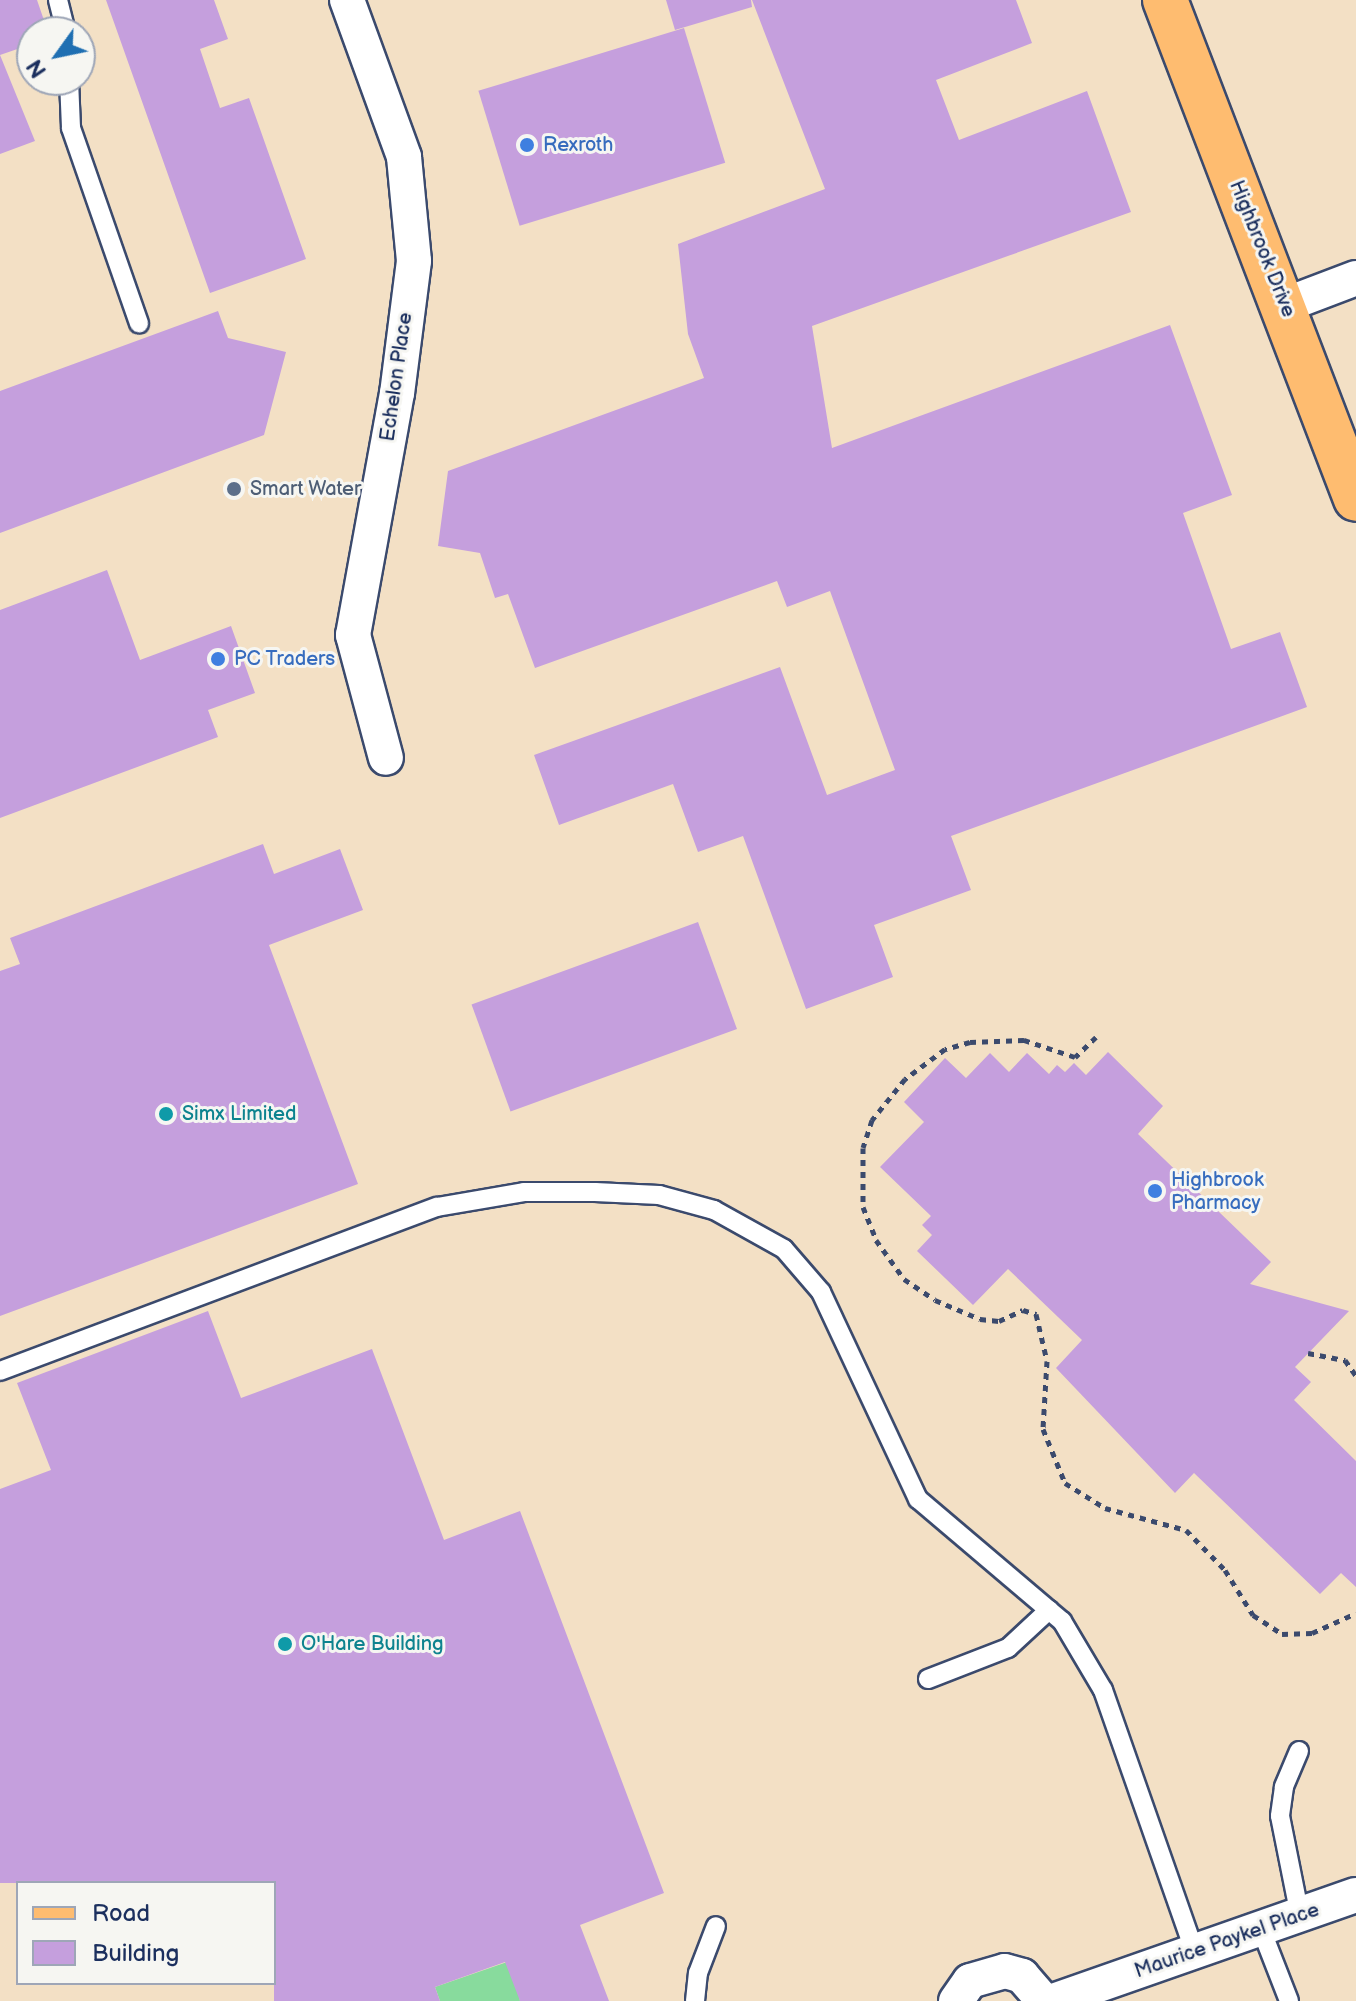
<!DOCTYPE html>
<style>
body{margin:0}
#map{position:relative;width:1356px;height:2001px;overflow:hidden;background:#f3e0c5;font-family:"Balsamiq Sans",sans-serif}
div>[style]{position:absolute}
.green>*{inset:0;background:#88db9d}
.building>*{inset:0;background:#c59fdd;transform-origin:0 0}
.path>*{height:5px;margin-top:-2.5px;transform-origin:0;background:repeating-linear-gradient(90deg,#3b4a6d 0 6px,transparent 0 12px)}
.roads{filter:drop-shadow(2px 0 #3b4a6d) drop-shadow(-2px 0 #3b4a6d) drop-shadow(0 2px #3b4a6d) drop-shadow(0 -2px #3b4a6d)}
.service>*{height:18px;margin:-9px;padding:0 9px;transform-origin:9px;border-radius:9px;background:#fff}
.minor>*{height:34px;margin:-17px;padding:0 17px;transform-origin:17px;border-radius:17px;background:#fff}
.primary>*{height:44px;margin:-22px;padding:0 22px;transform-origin:22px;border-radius:22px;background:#febc70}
.dots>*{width:22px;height:22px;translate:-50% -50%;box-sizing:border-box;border:4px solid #f6f6f2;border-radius:50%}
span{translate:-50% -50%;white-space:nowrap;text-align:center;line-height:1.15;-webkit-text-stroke:6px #f6f6f2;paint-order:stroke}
.shop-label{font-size:20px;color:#366cbe}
.left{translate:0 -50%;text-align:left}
.street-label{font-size:20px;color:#1b2f5e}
.service-label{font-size:20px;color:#4e5e75}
.culture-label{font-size:20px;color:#0d838f}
.legend{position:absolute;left:16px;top:1881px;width:260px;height:104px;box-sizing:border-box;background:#f6f6f2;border:2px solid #9ea6b7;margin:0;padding:10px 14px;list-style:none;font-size:24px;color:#1b2f5e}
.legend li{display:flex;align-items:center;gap:16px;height:40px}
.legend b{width:40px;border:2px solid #9ea6b7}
.north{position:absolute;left:16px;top:16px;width:80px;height:80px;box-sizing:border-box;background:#f6f6f2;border:2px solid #9ea6b7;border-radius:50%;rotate:237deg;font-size:22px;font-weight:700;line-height:32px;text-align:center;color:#1b2f5e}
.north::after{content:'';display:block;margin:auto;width:28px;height:36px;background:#1f6fb2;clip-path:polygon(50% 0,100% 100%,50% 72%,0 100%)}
</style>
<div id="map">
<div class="green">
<div style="clip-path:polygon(513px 1960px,520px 2001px,440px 2001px,435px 1987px)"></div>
</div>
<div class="building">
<div style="clip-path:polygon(0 0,37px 0,48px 32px,32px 32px,32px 44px,0 55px)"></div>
<div style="clip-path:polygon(106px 0,214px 0,228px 39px,200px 49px,220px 108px,249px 98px,306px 259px,210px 293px)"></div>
<div style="clip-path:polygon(666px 0,751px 0,752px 7px,675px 30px)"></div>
<div style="clip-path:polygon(752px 0,1016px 0,1032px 43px,936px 80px,959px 140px,1087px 91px,1131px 212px,812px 326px,832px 448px,1170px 325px,1232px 495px,1183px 513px,1231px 649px,1280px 632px,1307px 707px,951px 836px,971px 890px,874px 925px,893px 977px,806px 1009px,743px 836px,698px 852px,673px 784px,559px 825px,534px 755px,780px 667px,827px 795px,895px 770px,830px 591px,787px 607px,777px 581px,535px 668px,508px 594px,495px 598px,480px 553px,438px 546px,448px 471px,704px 378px,688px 334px,678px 244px,825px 189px)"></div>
<div style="left:684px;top:28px;width:141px;height:215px;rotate:73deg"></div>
<div style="clip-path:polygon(0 55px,35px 141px,0 154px)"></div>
<div style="clip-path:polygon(218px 311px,228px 338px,286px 352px,264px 435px,0 533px,0 391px)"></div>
<div style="clip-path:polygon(107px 570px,140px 660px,231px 626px,255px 693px,208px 710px,218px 737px,0 818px,0 610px)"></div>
<div style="clip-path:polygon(263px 844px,274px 874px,340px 849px,363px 910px,269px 945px,358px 1184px,0 1316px,0 971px,20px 964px,10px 938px)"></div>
<div style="left:698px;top:922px;width:114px;height:241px;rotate:70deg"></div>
<div style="clip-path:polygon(1108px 1052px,1163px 1106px,1138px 1134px,1271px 1262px,1250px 1284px,1349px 1311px,1295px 1367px,1311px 1382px,1294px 1400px,1356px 1461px,1356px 1587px,1341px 1573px,1320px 1594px,1194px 1473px,1175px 1493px,1056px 1368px,1082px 1340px,1008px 1269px,973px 1305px,917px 1251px,932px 1235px,922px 1225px,931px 1216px,880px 1167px,924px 1122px,904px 1102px,945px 1058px,966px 1078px,990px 1053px,1009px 1072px,1027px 1053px,1049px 1074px,1057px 1065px,1065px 1072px,1074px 1063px,1086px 1075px)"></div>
<div style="clip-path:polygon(208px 1311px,241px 1398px,372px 1349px,444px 1540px,520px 1511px,664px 1893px,580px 1925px,609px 2001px,520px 2001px,505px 1962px,435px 1987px,440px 2001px,274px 2001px,274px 1883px,0 1883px,0 1489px,51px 1470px,17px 1383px)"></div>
</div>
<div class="path">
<div style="left:1096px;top:1037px;width:29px;rotate:136deg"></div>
<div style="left:1075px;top:1057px;width:54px;rotate:-161.6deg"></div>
<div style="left:1024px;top:1040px;width:54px;rotate:177.9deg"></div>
<div style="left:970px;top:1042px;width:26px;rotate:164deg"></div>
<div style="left:945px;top:1049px;width:50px;rotate:143.1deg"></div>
<div style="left:905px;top:1079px;width:53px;rotate:128.8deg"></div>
<div style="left:872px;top:1120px;width:29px;rotate:108deg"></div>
<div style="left:863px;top:1148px;width:59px;rotate:90deg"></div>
<div style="left:863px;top:1207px;width:35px;rotate:68deg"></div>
<div style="left:876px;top:1240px;width:48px;rotate:54.3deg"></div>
<div style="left:904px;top:1279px;width:37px;rotate:34deg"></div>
<div style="left:935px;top:1300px;width:49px;rotate:22.9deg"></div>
<div style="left:980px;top:1319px;width:19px;rotate:6deg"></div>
<div style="left:999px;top:1321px;width:26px;rotate:-25deg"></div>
<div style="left:1023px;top:1310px;width:14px;rotate:17deg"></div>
<div style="left:1036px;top:1314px;width:48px;rotate:76.8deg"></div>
<div style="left:1047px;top:1361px;width:68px;rotate:93.4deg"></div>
<div style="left:1043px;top:1429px;width:58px;rotate:67.8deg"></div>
<div style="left:1065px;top:1483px;width:47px;rotate:32deg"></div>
<div style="left:1105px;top:1508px;width:84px;rotate:15.2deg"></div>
<div style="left:1186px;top:1530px;width:56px;rotate:45.7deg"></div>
<div style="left:1225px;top:1570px;width:53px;rotate:58.1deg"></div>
<div style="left:1253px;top:1615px;width:35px;rotate:33deg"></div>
<div style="left:1282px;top:1634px;width:30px;rotate:-2deg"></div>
<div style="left:1312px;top:1633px;width:48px;rotate:-24.4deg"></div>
<div style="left:1308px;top:1353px;width:38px;rotate:11deg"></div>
<div style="left:1345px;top:1360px;width:19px;rotate:55deg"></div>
</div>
<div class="roads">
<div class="service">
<div style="left:58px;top:0;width:33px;rotate:76deg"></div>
<div style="left:69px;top:80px;width:48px;rotate:87.6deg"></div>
<div style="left:71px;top:128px;width:207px;rotate:70.8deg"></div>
<div style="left:0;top:1371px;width:467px;rotate:-20.6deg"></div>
<div style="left:437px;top:1207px;width:88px;rotate:-9.8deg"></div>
<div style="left:524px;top:1192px;width:71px"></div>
<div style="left:595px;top:1192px;width:64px;rotate:2.7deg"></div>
<div style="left:659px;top:1195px;width:57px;rotate:15.3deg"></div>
<div style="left:714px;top:1210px;width:80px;rotate:29.1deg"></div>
<div style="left:784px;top:1249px;width:57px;rotate:49.3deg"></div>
<div style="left:821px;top:1292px;width:229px;rotate:64.9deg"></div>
<div style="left:918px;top:1499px;width:189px;rotate:40.3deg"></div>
<div style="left:1062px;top:1621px;width:80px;rotate:59.3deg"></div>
<div style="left:1103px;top:1690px;width:278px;rotate:70.7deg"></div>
<div style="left:928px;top:1679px;width:86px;rotate:-21.2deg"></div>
<div style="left:1008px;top:1648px;width:56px;rotate:-42.8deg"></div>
<div style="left:1299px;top:1751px;width:39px;rotate:113deg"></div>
<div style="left:1284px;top:1787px;width:29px;rotate:98deg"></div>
<div style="left:1280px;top:1816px;width:102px;rotate:78.7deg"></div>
<div style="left:1261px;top:1929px;width:77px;rotate:68.7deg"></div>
<div style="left:695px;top:2001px;width:28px;rotate:-84deg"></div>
<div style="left:698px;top:1973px;width:50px;rotate:-69deg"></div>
</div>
<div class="minor">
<div style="left:347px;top:0;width:167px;rotate:70deg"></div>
<div style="left:404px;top:157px;width:104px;rotate:84.5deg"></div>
<div style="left:414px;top:261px;width:133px;rotate:97.3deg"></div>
<div style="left:397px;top:393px;width:246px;rotate:100.3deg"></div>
<div style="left:353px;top:635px;width:127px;rotate:75deg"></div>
<div style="left:1285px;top:305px;width:76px;rotate:-20.8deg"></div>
<div style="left:956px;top:2001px;width:24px;rotate:-55deg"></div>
<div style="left:970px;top:1981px;width:36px;rotate:-16deg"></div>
<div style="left:1005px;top:1971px;width:18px;rotate:16deg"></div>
<div style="left:1022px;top:1976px;width:33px;rotate:49deg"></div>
<div style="left:1053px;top:2001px;width:321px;rotate:-19.3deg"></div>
</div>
<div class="primary">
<div style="left:1165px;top:0;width:534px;rotate:69.05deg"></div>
</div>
</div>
<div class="dots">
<div style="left:527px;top:145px;background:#3f7fe0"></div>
<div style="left:234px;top:489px;background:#5c6f8a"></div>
<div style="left:218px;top:659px;background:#3f7fe0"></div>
<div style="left:166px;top:1114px;background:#0f9aa8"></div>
<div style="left:1155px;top:1191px;background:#3f7fe0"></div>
<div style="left:285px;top:1644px;background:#0f9aa8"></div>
</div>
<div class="shop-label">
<span class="left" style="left:543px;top:145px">Rexroth</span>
<span class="left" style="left:234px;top:659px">PC Traders</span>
<span class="left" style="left:1171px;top:1192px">Highbrook<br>Pharmacy</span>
</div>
<div class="street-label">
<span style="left:1262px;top:249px;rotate:68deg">Highbrook Drive</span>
<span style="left:397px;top:377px;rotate:-82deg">Echelon Place</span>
<span style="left:1227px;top:1941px;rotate:-19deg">Maurice Paykel Place</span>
</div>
<div class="service-label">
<span class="left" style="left:250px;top:489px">Smart Water</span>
</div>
<div class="culture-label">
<span class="left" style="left:182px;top:1114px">Simx Limited</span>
<span class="left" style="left:301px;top:1644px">O'Hare Building</span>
</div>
<ul class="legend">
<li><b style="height:10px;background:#febc70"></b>Road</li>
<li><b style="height:22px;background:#c59fdd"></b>Building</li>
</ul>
<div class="north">N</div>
</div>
